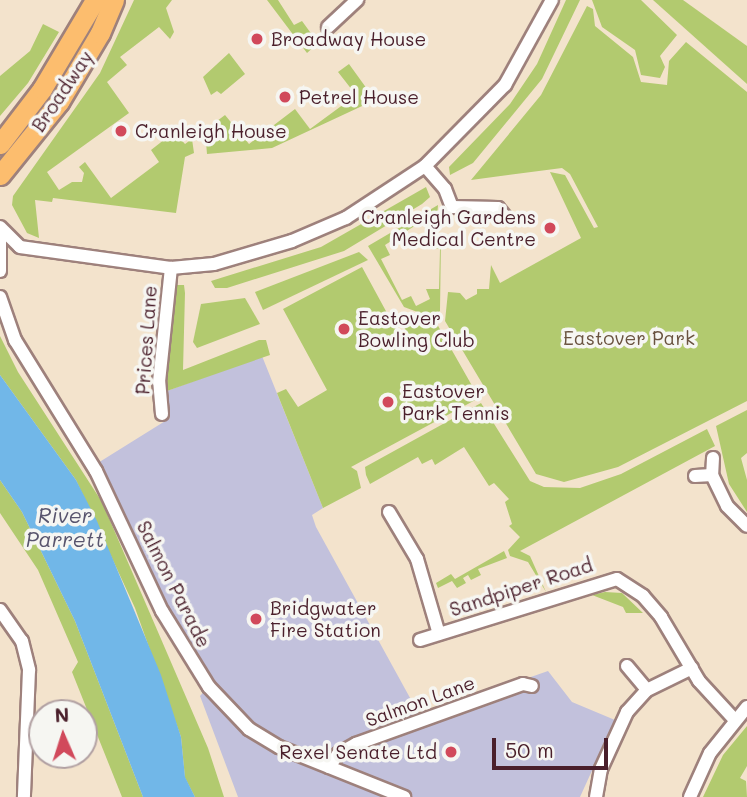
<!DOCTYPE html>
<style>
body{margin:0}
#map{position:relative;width:747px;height:797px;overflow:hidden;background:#f3e3cc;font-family:Mali,sans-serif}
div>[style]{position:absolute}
.industrial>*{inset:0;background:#c2c1dc}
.green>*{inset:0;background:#b2ca6f}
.water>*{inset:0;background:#71b7e8}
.roads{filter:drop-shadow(2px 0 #9e817c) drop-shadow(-2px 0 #9e817c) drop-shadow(0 2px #9e817c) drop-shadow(0 -2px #9e817c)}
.street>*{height:12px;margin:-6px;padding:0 6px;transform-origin:6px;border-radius:6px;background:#fff}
.primary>*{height:19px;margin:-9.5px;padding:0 9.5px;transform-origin:9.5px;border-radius:9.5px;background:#fcbd6e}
.dots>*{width:19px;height:19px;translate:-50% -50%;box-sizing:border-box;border:4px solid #f6f6f2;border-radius:50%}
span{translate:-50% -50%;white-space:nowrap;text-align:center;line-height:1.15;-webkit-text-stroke:7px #f6f6f2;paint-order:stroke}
.poi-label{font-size:19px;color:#4a1f2b}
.left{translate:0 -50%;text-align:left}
.right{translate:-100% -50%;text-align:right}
.street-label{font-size:19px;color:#4a1f2b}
.park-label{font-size:19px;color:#69523f}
.water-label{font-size:21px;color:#58546d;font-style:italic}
.north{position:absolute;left:28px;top:699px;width:70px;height:70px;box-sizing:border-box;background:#f6f6f2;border:2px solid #b1a0a2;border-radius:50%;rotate:357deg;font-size:19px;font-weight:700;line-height:28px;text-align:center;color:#4a1f2b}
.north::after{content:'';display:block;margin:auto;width:24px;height:32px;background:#d1495b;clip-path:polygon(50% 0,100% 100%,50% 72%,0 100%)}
.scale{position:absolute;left:492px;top:738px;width:116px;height:32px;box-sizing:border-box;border:4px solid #4a1f2b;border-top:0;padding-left:9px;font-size:21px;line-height:24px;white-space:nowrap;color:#4a1f2b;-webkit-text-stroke:5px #f6f6f2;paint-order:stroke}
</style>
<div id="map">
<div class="industrial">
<div style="clip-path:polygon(262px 356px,323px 508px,312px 515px,316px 527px,420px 716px,548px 671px,572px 702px,615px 720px,580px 797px,238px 797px,200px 696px,209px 686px,188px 657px,93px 466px,170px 418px,164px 392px)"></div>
</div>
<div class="green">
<div style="clip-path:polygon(134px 0,172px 0,166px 8px,174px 32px,170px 39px,159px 27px,120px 57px,127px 65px,107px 82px,129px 113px,47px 172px,59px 190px,72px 182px,82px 182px,84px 173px,79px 167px,85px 162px,111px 198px,159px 162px,151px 150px,174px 132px,185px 144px,192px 139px,194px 153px,185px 157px,176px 213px,53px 198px,52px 202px,35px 200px,39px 238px,27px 233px,12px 205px,13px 196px,100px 73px)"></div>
<div style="clip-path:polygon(267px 0,278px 0,294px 25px,302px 21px,318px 43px,307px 53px)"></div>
<div style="clip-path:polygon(566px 0,580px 0,542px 79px,473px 163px,450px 175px,449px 167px,510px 104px,537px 64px)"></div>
<div style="clip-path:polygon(592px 0,641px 0,677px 35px,660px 56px,665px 67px,660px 78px,641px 75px,635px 50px,602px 27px)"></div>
<div style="clip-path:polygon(653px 0,683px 0,747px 46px,747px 84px)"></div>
<div style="clip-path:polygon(587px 6px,593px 9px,595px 26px,633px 57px,641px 82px,667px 85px,669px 61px,686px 42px,747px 92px,747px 401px,618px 467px,564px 482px,536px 474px,445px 321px,448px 292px,460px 293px,466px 300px,477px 294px,477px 289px,489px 289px,491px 265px,500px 283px,581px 238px,550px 172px,565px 175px,594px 228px,598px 227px,570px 174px,562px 168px,471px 180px,541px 95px)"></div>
<div style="clip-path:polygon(43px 24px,59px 32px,28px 83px,0 116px,0 76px,30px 51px)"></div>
<div style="clip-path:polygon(229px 53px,245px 74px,221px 94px,217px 91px,211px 95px,203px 77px)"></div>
<div style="clip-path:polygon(349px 64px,375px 100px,272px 148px,207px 154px,205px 130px,225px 115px,249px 144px,295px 109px,310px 129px,344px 104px,354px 106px,356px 95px,338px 72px)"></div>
<div style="clip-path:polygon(426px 187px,430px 197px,422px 204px,344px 251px,227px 288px,215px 288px,211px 281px,321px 247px)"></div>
<div style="clip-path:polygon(438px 205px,437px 218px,431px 224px,427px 218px,385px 245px,390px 255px,381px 259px,402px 300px,411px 296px,416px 306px,430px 299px,426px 289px,439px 289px,440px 249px,428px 247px,441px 239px,440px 311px,431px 317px,404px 307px,368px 246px)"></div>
<div style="clip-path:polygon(359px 252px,368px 260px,263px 310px,255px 292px)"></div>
<div style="clip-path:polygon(362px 267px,406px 348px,413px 344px,397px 314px,419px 323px,437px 324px,479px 398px,351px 467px,357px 471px,361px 488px,323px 508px,277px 393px,286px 389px,298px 407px,327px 390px,283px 309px)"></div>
<div style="clip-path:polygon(177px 285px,184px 285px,185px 293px,183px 370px,259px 340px,266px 340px,270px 355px,164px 392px)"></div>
<div style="clip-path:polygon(245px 298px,260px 324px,197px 348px,193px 342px,201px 304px)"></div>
<div style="clip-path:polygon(0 336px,18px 372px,102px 502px,208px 748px,224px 797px,195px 797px,185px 778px,181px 737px,135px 608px,76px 480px,0 375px)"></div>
<div style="clip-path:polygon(481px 403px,530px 481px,544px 487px,580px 488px,621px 474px,707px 429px,715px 446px,520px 551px,530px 556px,546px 592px,528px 562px,510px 556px,508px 550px,520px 537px,509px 526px,512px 524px,505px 502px,509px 499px,494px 483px,489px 486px,464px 447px,435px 465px,432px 459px,422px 464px,418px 457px,370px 484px,366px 475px,365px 467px)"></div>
<div style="clip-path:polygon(747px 410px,747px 453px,741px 458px,747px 480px,747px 512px,729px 484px,716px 426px)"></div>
<div style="clip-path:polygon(0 480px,22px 512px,75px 621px,143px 797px,122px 797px,72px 672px,78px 662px,38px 570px,0 513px)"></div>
<div style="clip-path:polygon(504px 551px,507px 558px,478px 569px,481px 575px,471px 580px,468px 575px,463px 578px,466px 583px,457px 588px,452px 581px,438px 588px,436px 583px,451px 574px,455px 579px)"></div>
<div style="clip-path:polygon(605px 592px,622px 593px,643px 613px,626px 613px,623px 607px,592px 595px)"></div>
<div style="clip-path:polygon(747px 726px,747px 766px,740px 778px,746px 781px,747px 797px,703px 797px,723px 755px)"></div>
</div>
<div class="water">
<div style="clip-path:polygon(0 375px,76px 480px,97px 521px,161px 675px,181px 737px,185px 777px,195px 797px,143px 797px,75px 621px,22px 512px,0 480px)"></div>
</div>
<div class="roads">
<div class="street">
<div style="left:328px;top:27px;width:40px;rotate:-43deg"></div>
<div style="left:425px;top:166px;width:30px;rotate:49deg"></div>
<div style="left:445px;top:189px;width:19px;rotate:69deg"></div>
<div style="left:452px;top:207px;width:46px;rotate:1.2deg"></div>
<div style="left:498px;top:208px;width:13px;rotate:51deg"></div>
<div style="left:0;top:227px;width:28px;rotate:45deg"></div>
<div style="left:20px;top:247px;width:152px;rotate:7.9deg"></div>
<div style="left:171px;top:268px;width:43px;rotate:-5.3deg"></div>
<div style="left:214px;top:264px;width:81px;rotate:-16.4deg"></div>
<div style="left:292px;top:241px;width:59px;rotate:-23.1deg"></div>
<div style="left:346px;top:218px;width:95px;rotate:-33.4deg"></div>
<div style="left:425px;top:166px;width:114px;rotate:-45.4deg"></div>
<div style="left:505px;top:85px;width:97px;rotate:-61.1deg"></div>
<div style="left:0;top:271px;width:43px;rotate:-90deg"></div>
<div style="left:0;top:297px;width:46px;rotate:70.8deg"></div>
<div style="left:15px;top:340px;width:154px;rotate:58.3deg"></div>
<div style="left:96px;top:471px;width:155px;rotate:64.8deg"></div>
<div style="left:162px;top:611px;width:89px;rotate:58.3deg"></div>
<div style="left:209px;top:687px;width:58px;rotate:46.4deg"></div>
<div style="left:249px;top:729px;width:35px;rotate:31deg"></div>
<div style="left:279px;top:747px;width:135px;rotate:21.8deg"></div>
<div style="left:162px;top:414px;width:32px;rotate:-95deg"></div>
<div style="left:159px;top:382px;width:115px;rotate:-84deg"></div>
<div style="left:713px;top:458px;width:17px;rotate:93deg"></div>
<div style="left:712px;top:475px;width:34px;rotate:64deg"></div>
<div style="left:727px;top:506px;width:28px;rotate:45deg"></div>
<div style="left:695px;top:476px;width:17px;rotate:-3deg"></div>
<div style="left:389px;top:512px;width:55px;rotate:59.2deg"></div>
<div style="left:417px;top:559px;width:78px;rotate:73.7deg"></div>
<div style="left:0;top:610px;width:38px;rotate:55deg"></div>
<div style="left:22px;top:641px;width:30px;rotate:76deg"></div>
<div style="left:29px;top:670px;width:127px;rotate:92.3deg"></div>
<div style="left:420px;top:640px;width:206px;rotate:-17.2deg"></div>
<div style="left:617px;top:579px;width:31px;rotate:33deg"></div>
<div style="left:643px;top:596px;width:28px;rotate:49deg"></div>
<div style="left:661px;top:617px;width:74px;rotate:59.3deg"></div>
<div style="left:699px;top:681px;width:52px;rotate:47.4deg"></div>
<div style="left:627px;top:666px;width:31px;rotate:50deg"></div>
<div style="left:329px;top:767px;width:16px;rotate:-55deg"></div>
<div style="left:338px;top:754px;width:21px;rotate:-29deg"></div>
<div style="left:356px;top:744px;width:177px;rotate:-19.8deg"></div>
<div style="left:523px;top:684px;width:9px;rotate:13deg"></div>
<div style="left:596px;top:797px;width:28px;rotate:-80deg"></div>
<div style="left:601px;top:769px;width:63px;rotate:-65.5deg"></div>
<div style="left:627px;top:712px;width:30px;rotate:-48deg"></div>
<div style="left:647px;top:690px;width:50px;rotate:-26.1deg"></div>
<div style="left:690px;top:797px;width:48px;rotate:-65.6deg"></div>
<div style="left:710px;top:753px;width:59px;rotate:-51.2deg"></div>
</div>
<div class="primary">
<div style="left:0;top:144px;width:69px;rotate:-52.6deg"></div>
<div style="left:42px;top:89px;width:104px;rotate:-59.2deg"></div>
<div style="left:0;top:175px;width:94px;rotate:-51.1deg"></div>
<div style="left:59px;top:102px;width:80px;rotate:-59.3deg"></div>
<div style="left:100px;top:33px;width:36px;rotate:-67deg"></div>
</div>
</div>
<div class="dots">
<div style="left:257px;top:39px;background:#d1495b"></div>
<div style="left:285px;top:97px;background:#d1495b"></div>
<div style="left:121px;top:131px;background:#d1495b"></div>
<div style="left:550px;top:228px;background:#d1495b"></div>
<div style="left:344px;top:329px;background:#d1495b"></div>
<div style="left:388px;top:402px;background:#d1495b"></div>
<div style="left:256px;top:619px;background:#d1495b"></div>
<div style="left:451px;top:752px;background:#d1495b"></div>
</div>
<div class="poi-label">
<span class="left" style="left:271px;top:39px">Broadway House</span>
<span class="left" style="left:299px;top:97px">Petrel House</span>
<span class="left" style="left:135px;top:131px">Cranleigh House</span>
<span class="right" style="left:536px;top:228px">Cranleigh Gardens<br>Medical Centre</span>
<span class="left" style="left:358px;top:329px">Eastover<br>Bowling Club</span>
<span class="left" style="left:402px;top:402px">Eastover<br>Park Tennis</span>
<span class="left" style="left:270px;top:619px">Bridgwater<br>Fire Station</span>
<span class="right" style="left:437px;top:752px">Rexel Senate Ltd</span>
</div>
<div class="street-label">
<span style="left:62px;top:91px;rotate:-56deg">Broadway</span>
<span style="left:146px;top:340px;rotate:-86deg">Prices Lane</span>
<span style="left:174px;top:584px;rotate:63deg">Salmon Parade</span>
<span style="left:521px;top:587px;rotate:-18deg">Sandpiper Road</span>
<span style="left:420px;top:701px;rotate:-20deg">Salmon Lane</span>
</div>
<div class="park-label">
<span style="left:629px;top:338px">Eastover Park</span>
</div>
<div class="water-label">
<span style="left:65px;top:527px">River<br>Parrett</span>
</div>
<div class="north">N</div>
<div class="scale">50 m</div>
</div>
